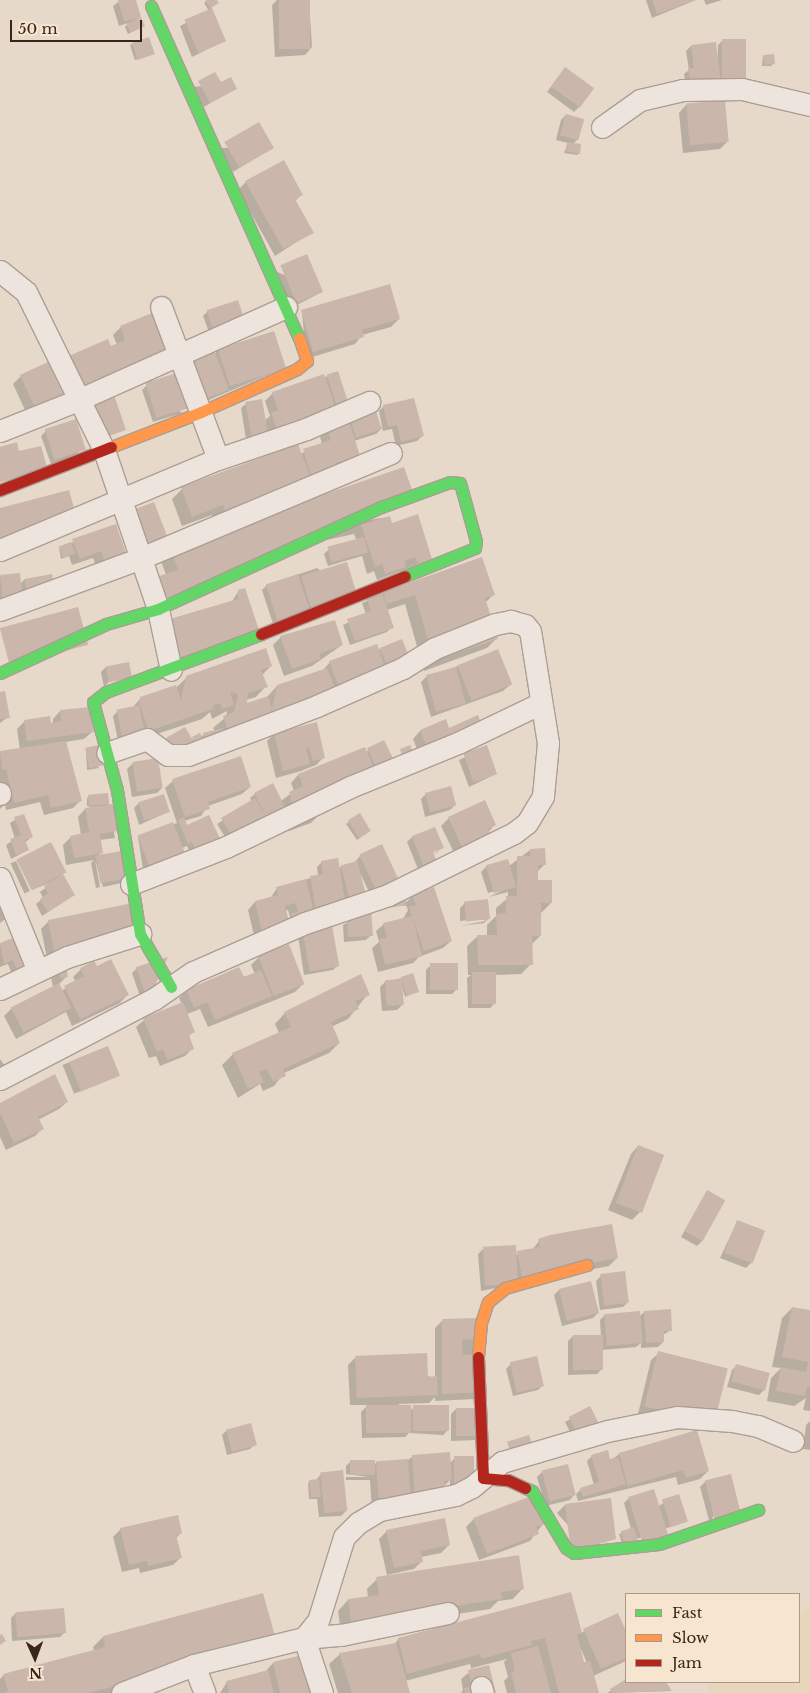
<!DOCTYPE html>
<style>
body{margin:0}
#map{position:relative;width:810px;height:1693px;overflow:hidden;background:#e6d9ca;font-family:"Libre Baskerville",serif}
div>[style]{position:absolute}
.farmland>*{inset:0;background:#e7d6ba}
.shadow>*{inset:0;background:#0003;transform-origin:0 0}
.building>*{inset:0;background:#cab6ab;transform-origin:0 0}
.roads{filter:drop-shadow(1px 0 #ab9e94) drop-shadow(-1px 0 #ab9e94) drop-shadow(0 1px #ab9e94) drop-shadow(0 -1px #ab9e94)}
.street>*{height:21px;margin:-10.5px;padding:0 10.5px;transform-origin:10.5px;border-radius:10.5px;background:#ede5dd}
.fast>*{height:11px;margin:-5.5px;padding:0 5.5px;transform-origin:5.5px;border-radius:5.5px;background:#63d668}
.slow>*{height:11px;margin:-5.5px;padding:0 5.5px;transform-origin:5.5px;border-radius:5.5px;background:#ff974d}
.jam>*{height:11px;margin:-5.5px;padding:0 5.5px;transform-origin:5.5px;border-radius:5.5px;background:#b3261e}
span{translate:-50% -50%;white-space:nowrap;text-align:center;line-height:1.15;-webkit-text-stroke:4.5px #f8e5cf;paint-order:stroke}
.legend{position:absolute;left:625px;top:1593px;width:175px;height:90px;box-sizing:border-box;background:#f8e5cf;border:1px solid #ac9887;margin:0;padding:6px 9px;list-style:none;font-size:15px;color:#39251c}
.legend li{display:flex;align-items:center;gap:10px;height:25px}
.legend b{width:25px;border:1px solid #ac9887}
.north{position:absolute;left:10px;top:1633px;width:50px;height:50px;-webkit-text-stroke:4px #f8e5cf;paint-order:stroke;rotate:178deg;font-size:14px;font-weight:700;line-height:20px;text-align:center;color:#39251c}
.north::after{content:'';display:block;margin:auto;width:18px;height:22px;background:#39251c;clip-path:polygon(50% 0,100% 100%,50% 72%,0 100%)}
.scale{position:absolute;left:10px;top:20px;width:132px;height:22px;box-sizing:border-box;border:2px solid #39251c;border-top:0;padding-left:6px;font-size:15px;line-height:18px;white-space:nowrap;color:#39251c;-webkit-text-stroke:4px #f8e5cf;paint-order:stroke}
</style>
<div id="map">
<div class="farmland">
<div style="clip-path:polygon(810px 1606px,810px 1693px,709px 1693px,708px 1687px,714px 1682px,799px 1682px,799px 1615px)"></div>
</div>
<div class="shadow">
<div style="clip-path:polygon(121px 0,134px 0,139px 17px,134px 21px,143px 26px,128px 34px,125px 27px,128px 23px,119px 26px,113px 6px)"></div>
<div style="clip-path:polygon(208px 0,217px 3px,211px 8px,224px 41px,192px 57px,180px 26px,209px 11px,204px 3px)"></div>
<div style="clip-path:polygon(277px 0,309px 0,312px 47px,305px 55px,275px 57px,272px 5px)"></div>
<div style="clip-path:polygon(646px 0,696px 0,652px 18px)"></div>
<div style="clip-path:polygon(704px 0,722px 0,706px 5px)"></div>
<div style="left:148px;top:39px;width:16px;height:19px;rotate:72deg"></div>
<div style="clip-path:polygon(723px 40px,745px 84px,686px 89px,684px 74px,689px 70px,686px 51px,691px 46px,718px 57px,718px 45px)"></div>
<div style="clip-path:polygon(763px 56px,773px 64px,771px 66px,762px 66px)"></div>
<div style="clip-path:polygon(565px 68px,579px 107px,574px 112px,547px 92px)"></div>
<div style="clip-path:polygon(220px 84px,236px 88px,204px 107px,193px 87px)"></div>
<div style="clip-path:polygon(686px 105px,728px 141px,720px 149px,683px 153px,679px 113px)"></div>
<div style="clip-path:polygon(566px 115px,578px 139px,573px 144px,579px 153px,577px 155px,564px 153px,568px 143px,556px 140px,561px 120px)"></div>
<div style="clip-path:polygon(273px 147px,233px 172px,220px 148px)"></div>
<div style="clip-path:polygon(246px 182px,301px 195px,295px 201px,312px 232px,275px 256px,238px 190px)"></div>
<div style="clip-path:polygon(275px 271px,322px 292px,291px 308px)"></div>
<div style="clip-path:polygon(208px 311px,239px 326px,210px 335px,203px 316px)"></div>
<div style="clip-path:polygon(302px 311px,399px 319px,391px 327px,362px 335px,355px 344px,306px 359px)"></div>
<div style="clip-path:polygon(151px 315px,168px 355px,117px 345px,113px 335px,120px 328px)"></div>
<div style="clip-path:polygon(273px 332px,284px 368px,190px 408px,217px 350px)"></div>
<div style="clip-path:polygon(47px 364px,31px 423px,13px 384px,20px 377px)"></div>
<div style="clip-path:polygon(328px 376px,346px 400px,247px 445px,241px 408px,246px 404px,264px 421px,270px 416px,265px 401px,273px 393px)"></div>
<div style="clip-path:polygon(147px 385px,182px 413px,153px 422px,142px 390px)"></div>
<div style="clip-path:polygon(384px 406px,422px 436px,417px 441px,396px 446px,392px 429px,383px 431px,379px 411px)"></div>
<div style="clip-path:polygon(351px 420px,382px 428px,376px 434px,354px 441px,358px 455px,215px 523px,212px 515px,182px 526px,172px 499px,182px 489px,300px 454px,322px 444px,320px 437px,327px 430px)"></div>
<div style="clip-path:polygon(46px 431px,80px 454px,51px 464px,41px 436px)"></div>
<div style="clip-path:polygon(389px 517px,391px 524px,431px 559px,377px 580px,374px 571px,367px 574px,362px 556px,328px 566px,324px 554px,329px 549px,357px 541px,354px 534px,166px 575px,160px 558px,170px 548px)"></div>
<div style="clip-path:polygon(115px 525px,100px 576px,93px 558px,72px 565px,69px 556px,61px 559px,59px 548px)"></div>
<div style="clip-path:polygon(317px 568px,355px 595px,274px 627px,262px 590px,267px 585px)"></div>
<div style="clip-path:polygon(51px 575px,0 610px,0 576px,20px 584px,25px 579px)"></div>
<div style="clip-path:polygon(244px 589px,211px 651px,193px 662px,166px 627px,174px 619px,231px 603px,238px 592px)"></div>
<div style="clip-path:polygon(384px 593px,493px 595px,485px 603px,497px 638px,487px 648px,424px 671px,405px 604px,387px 610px,392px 627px,387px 632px,350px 645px,343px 625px,366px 614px,362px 603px)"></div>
<div style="clip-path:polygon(281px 637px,342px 645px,312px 666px,284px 676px,273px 645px)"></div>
<div style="clip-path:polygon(380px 649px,411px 666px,193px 756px,176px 767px,162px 744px,167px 739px,191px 740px,215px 731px,213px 728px,226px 717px,227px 711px,212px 719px,210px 712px,202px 719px,145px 738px,121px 756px,113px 716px,118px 711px,132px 708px,141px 698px,176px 688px,187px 677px,271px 666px,262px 675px,266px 686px,256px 697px,246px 700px,245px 705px,267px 697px,277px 686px,323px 670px,330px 662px)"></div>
<div style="clip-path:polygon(128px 663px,104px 687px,101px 672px,106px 667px)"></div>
<div style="clip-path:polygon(458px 666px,511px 684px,503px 691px,431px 717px,421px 682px,426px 677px)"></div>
<div style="clip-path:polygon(0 693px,8px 717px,0 723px)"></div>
<div style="clip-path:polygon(60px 711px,92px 732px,84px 739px,65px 742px,81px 800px,73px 808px,44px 815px,40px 802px,6px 810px,5px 804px,0 809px,0 753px,20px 750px,17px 729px,25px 721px,53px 724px,53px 719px)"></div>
<div style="clip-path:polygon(519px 722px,511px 730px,424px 766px,413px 739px,420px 731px)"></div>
<div style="clip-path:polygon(316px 724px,324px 757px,316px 765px,301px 771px,276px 778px,267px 741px,274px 734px)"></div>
<div style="clip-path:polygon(384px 742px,378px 783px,371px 791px,316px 808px,319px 815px,311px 823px,289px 831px,284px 822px,232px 848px,217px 824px,252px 802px,250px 798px,255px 794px,281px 801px,294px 791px,291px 783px,298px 775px,365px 749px,366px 752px)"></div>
<div style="clip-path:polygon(486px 747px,496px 774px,469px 787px,459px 760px)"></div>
<div style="clip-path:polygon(86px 749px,99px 768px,87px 770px)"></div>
<div style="clip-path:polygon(132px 764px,162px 788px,157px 793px,132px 797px,127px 769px)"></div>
<div style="clip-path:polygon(173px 781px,250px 787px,242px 794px,208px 806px,201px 816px,184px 821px,187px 826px,208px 817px,192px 856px,187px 846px,182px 848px,145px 882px,138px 837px,177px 823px,165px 788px)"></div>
<div style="clip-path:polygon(107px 794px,115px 838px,100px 840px,102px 852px,96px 858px,126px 852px,126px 882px,103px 887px,95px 860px,100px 887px,96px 888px,91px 863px,94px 860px,66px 865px,63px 845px,71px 837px,81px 835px,78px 817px,85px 809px,95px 808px,87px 806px,87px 798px)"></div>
<div style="clip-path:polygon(426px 794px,455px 805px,450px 810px,425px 817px,421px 799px)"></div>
<div style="clip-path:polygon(139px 803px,168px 812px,139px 825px,134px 808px)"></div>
<div style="clip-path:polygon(23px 815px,31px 837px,25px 843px,28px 850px,11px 859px,6px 845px,15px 839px,10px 823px)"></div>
<div style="clip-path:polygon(449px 818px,495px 824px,461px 867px,441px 826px)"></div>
<div style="clip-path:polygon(349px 822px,367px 833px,357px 840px,346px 824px)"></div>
<div style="clip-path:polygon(evenodd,412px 837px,442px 848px,433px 854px,435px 859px,430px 864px,418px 869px,407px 842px,412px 837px,438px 849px,438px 852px,428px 856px,427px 853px,438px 849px)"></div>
<div style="clip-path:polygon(530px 850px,544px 865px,537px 872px,537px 881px,551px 903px,541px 913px,540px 936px,531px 945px,531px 964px,521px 974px,495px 975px,495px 1003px,490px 1008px,468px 1008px,467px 978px,471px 975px,468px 975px,467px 946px,478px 936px,487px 936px,487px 925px,496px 916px,496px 908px,508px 898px,508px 892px,489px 897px,507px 888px,488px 893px,481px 872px,486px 867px,509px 866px)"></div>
<div style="clip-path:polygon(evenodd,360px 856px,398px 882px,371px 896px,360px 873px,365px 898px,256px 944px,248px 910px,255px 902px,270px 899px,277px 888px,318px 876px,317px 867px,322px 862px,338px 868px,355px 862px,360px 856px,288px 910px,290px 917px,287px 920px,285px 911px,288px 910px)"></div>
<div style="clip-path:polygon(18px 860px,64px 871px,62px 874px,74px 895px,42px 916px,36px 904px,43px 898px,40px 892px,56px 880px,32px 890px)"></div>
<div style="left:16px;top:861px;width:33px;height:6px;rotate:65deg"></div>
<div style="clip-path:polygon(0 892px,13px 913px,0 923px)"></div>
<div style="clip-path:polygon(413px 896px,451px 941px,443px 948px,419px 957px,413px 963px,378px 972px,372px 948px,379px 942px,376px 931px,384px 924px,403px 919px,408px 910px,406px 905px,387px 908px,387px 899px,405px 903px)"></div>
<div style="clip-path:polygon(465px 903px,489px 918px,484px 923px,461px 926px,485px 921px,485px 918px,460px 921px,460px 908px)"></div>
<div style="clip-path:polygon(357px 909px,371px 935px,366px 940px,344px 942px,343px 925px,352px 920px,352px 914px)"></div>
<div style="clip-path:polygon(49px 921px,67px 976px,59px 984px,61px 991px,76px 982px,73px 977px,81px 969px,127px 995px,120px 1003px,72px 1026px,66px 1012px,16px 1039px,4px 1016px,12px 1008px,53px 987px,41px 929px)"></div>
<div style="clip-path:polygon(331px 927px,338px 965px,333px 970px,304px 975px,298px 936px)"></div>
<div style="clip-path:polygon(27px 934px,16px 984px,8px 964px,0 967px,0 944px)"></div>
<div style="clip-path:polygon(259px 957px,303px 984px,295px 992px,208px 1027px,200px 1009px,187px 1014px,194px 1031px,188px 1037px,193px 1048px,185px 1056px,160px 1066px,156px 1056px,149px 1058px,136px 1027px,144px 1020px,182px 1004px,179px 998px,187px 991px,255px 974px,251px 965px)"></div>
<div style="clip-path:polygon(167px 958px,143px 1005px,132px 973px,137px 968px)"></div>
<div style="clip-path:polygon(431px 965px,457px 989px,452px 994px,426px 994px,426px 970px)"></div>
<div style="clip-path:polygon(402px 978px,418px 991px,405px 997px,402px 987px,402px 1005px,397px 1010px,382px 1011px,380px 987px,385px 982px)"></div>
<div style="clip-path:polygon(368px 994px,348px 1019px,331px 1027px,339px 1043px,329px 1053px,284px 1073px,274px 1086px,263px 1091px,260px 1084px,238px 1098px,222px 1065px,233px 1054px,279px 1033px,275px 1024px,285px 1013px)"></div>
<div style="left:107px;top:1047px;width:31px;height:48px;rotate:68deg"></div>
<div style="clip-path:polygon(61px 1053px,60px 1062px,47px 1065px)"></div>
<div style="clip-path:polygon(0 1059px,10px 1073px,0 1083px)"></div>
<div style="clip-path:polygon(67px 1102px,59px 1109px,38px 1120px,42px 1129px,35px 1136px,6px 1150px,0 1137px,0 1104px)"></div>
<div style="clip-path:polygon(638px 1146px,640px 1212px,632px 1220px,608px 1210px,631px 1154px)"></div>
<div style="clip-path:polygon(707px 1192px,702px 1241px,697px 1246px,681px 1237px)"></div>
<div style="clip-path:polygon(737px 1222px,751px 1263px,746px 1268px,720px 1258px)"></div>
<div style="clip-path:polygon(539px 1241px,617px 1258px,609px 1266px,481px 1291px,478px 1254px,483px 1249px,515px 1255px,532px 1250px)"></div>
<div style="clip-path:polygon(601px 1276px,628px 1302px,623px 1307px,600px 1310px,596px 1281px)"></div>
<div style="clip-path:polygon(559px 1290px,598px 1313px,593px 1318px,562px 1326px,554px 1295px)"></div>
<div style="clip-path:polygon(792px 1308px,810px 1312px,810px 1411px,803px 1410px,806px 1398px,794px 1406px,767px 1401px,771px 1378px,781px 1368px,772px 1367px,782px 1318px)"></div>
<div style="clip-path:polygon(644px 1312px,671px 1330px,663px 1335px,663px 1342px,658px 1347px,641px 1348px,641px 1343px,636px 1347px,602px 1350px,602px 1369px,597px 1374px,568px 1375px,568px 1341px,573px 1336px,601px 1336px,600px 1320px,605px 1315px,639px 1317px)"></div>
<div style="clip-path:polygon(476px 1319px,475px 1399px,435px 1401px,435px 1397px,429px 1403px,398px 1404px,410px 1411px,414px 1407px,448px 1430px,443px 1435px,409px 1433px,405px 1437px,362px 1438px,361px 1412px,368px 1405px,350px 1405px,348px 1365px,356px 1357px,435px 1378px,435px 1328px,443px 1320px)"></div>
<div style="clip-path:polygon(659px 1353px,716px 1423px,709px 1431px,638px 1414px,651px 1360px)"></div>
<div style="clip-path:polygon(511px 1364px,543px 1385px,538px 1390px,513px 1396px,506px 1369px)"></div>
<div style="clip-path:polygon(737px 1365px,764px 1390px,759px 1395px,727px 1387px,732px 1370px)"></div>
<div style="clip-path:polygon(590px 1408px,573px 1438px,565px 1422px)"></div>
<div style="clip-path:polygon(456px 1409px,477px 1440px,451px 1441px,451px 1414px)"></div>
<div style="clip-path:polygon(810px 1421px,810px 1450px,803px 1449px,806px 1425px)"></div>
<div style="clip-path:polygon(227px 1430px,255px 1444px,250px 1449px,227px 1455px,222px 1435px)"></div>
<div style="clip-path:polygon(696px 1432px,708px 1471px,700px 1479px,678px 1485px,676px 1477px,578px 1501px,576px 1494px,581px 1489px,594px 1485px,587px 1461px,592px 1456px,610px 1461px,619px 1454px)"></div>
<div style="clip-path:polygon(413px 1456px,449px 1464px,455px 1458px,473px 1482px,450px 1487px,450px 1480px,443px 1487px,372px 1512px,370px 1480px,346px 1480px,346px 1477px,369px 1477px,346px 1474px,346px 1466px,351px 1461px,374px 1465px,377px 1462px,408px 1460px)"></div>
<div style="clip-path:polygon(542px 1472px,574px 1495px,570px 1500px,545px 1506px,537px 1477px)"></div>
<div style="clip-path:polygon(321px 1474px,346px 1511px,341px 1516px,319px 1517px,317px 1499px,309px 1499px,308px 1483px,316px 1480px)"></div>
<div style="clip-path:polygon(730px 1475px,710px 1524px,700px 1487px,705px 1482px)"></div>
<div style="clip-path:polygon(678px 1496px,687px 1521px,622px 1544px,619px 1534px,631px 1529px,624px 1503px,629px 1498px,658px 1506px)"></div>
<div style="clip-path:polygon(565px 1505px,596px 1556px,557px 1513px)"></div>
<div style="clip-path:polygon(474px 1519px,543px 1524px,530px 1541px,479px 1560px,466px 1527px)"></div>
<div style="clip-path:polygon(121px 1529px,181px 1533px,176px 1538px,180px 1558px,173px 1565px,140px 1573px,139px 1568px,122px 1572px,113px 1537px)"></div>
<div style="clip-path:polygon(387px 1531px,449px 1545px,441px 1553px,421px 1557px,421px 1562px,414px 1569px,387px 1575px,379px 1539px)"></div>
<div style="clip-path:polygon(377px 1579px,523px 1588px,513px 1599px,498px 1601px,490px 1609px,412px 1621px,342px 1639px,338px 1611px,348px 1600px,368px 1597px,367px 1589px)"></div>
<div style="clip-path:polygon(262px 1595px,114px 1693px,0 1693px,0 1679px,4px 1675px,94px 1651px,93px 1647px,103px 1637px)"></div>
<div style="clip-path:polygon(16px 1613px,65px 1632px,60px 1637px,12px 1641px,11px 1618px)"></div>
<div style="clip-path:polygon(evenodd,617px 1614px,626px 1634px,626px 1661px,593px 1676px,598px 1693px,507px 1693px,504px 1681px,508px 1677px,504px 1662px,507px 1659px,472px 1668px,495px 1693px,461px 1693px,463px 1690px,461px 1679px,472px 1670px,470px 1664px,405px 1681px,408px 1693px,338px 1693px,329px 1664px,340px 1654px,393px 1645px,399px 1639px,581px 1633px,617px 1614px,579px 1649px,581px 1649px,587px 1663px,583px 1664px,579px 1649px)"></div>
<div style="clip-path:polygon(273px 1663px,327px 1693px,220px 1693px,227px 1682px,265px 1672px)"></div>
<div style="clip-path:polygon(626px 1681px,665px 1682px,670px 1691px,607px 1693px)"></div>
</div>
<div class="building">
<div style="clip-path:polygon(118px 0,136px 0,141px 17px,124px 22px)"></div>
<div style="clip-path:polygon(205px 0,217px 0,219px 3px,210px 8px)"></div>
<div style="left:279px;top:0;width:31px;height:49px"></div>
<div style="clip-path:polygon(652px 0,696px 0,657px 14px)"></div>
<div style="left:212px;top:8px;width:36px;height:30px;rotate:67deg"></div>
<div style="left:141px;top:17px;width:10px;height:16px;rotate:66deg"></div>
<div style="left:149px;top:37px;width:18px;height:18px;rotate:71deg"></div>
<div style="left:722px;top:39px;width:24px;height:45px"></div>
<div style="clip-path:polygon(716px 42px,721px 81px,690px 85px,688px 68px,694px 68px,691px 45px)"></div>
<div style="left:774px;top:54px;width:10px;height:11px;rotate:84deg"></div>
<div style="left:565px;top:67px;width:36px;height:24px;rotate:36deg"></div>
<div style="clip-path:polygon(215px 72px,221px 82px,231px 77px,237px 89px,210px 103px,198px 81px)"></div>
<div style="left:725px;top:100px;width:42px;height:39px;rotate:85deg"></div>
<div style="left:566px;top:114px;width:19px;height:22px;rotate:16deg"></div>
<div style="left:259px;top:122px;width:30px;height:40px;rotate:60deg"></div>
<div style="clip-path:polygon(567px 142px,581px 144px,580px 154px,566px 151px)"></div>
<div style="clip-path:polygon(284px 160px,303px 195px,295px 199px,314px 233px,283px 249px,245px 181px)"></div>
<div style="left:307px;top:254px;width:41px;height:29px;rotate:67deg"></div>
<div style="clip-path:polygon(390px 284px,400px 319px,362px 330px,364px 337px,313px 352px,301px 310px)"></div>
<div style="left:238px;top:300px;width:22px;height:33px;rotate:72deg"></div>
<div style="clip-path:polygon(152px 313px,169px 355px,78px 393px,64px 358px,108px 339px,111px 346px,125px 340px,120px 326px)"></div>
<div style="left:274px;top:331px;width:39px;height:59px;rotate:72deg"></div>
<div style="left:212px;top:345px;width:48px;height:32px;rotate:69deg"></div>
<div style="left:48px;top:362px;width:47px;height:31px;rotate:65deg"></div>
<div style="left:338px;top:371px;width:32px;height:12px;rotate:72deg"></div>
<div style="left:177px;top:373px;width:37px;height:33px;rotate:73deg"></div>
<div style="clip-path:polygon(324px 374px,337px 412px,278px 432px,271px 413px,278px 410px,272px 392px)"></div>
<div style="left:114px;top:395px;width:37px;height:31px;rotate:71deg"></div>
<div style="clip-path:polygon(414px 398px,424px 436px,401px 442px,397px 425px,388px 427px,383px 405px)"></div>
<div style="left:262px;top:399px;width:39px;height:17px;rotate:80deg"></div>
<div style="left:376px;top:411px;width:19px;height:27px;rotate:72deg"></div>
<div style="left:76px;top:419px;width:32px;height:33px;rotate:72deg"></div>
<div style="clip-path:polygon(349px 421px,360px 456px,336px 463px,338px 469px,312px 478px,303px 449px,331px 440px,327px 428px)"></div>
<div style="clip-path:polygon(17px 442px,19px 451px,41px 446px,48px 471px,0 482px,0 447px)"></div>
<div style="clip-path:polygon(298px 444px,312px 481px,226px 513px,223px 505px,192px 517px,181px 487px)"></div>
<div style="clip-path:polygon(404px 467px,416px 501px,158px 601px,150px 579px,178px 570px,170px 547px)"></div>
<div style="clip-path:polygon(69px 490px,79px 526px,0 548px,0 508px)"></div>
<div style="left:154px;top:502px;width:40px;height:29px;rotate:69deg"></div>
<div style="clip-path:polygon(418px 514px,432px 559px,418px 564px,416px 557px,404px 561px,406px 567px,385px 574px,382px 564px,375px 567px,361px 525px,390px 516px,392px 523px)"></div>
<div style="clip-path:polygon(116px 524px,129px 562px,107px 570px,101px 551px,80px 559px,72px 539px)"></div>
<div style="left:364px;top:537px;width:16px;height:38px;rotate:75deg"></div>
<div style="left:71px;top:542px;width:12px;height:13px;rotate:70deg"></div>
<div style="clip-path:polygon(482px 557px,495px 595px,485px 598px,498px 639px,434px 661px,415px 595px,387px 604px,383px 592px)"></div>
<div style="left:347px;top:562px;width:34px;height:48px;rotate:73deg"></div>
<div style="left:20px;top:573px;width:31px;height:20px;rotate:84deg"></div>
<div style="left:52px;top:574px;width:15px;height:28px;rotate:79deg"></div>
<div style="left:298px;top:574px;width:41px;height:34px;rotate:72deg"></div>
<div style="clip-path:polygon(245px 588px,259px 630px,177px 663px,173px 618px,238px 599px,238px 590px)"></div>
<div style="clip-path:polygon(382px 592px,394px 628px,355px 641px,347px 619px,371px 611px,366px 597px)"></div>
<div style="left:78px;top:607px;width:39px;height:81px;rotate:75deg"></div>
<div style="clip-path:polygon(335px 620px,343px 645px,319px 654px,321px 659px,292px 669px,280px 636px)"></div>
<div style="left:402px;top:639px;width:29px;height:24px;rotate:68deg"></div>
<div style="clip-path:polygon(377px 644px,390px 682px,341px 693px,329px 661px)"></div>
<div style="clip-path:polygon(266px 648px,272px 666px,261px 670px,268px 687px,248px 693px,247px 703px,268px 696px,272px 709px,277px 685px,327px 668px,339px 700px,231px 739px,223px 716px,234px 712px,238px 694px,230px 692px,234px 705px,222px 709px,220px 703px,214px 705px,213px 709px,149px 731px,139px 703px,140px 697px,176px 685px,181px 700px,186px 676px)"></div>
<div style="left:498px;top:649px;width:38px;height:44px;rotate:68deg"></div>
<div style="left:129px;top:662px;width:16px;height:24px;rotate:79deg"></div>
<div style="left:456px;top:667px;width:38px;height:31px;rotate:75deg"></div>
<div style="clip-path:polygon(5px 691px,10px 718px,0 719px,0 692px)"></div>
<div style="left:139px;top:705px;width:43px;height:23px;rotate:78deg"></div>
<div style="clip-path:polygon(90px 707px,94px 732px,27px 741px,24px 720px,50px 716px,51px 723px,61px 721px,60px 710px)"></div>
<div style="clip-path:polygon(478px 715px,481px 723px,432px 759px,420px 730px,446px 719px,449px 728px)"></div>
<div style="clip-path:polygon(317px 722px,325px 758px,313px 761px,309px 747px,306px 748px,310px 764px,283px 771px,274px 733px)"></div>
<div style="clip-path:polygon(185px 727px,197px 747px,192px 737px,200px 733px,207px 747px,181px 763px,166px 738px)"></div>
<div style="left:223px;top:728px;width:12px;height:21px;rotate:76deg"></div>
<div style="left:384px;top:740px;width:30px;height:19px;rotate:64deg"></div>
<div style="clip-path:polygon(66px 741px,82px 801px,51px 808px,48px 795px,14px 803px,6px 769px,2px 770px,0 751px)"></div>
<div style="left:99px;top:745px;width:21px;height:14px;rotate:79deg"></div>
<div style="left:410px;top:745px;width:21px;height:11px;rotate:67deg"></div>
<div style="left:487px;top:745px;width:31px;height:25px;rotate:71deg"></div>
<div style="clip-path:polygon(365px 747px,380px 783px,315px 804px,320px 815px,297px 824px,289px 792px,303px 786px,298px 774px)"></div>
<div style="clip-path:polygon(241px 756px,251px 787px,208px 802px,210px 809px,185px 817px,172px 779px)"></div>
<div style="left:158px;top:758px;width:30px;height:26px;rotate:81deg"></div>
<div style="clip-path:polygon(273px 783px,290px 817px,237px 844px,221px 818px,255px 798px,268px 820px,254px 793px)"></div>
<div style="left:451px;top:786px;width:20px;height:27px;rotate:75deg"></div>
<div style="left:108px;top:793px;width:11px;height:20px;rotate:85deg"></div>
<div style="left:164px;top:794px;width:19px;height:27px;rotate:72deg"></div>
<div style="clip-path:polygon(485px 800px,496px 825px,488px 829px,497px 847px,468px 860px,448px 817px)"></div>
<div style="clip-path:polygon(120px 803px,124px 830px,100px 834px,103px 853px,74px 858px,70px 836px,89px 832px,85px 808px)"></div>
<div style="left:360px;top:813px;width:21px;height:14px;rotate:59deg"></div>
<div style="clip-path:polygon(24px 814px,33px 837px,25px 840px,29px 850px,16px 855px,10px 839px,21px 835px,14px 817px)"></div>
<div style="clip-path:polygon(209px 815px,221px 841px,197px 852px,192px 842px,188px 844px,178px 820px,184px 817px,187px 825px)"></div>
<div style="left:173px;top:822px;width:42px;height:38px;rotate:69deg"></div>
<div style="clip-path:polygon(435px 827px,444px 848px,433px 852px,436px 859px,423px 865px,412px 836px)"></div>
<div style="left:51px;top:842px;width:34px;height:39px;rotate:63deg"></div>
<div style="left:382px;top:844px;width:42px;height:25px;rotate:65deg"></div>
<div style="clip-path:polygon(545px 848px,546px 865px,538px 865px,538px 880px,552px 880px,552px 903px,541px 903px,541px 936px,532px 936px,533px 965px,478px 965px,477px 935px,497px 935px,496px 914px,506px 913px,506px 896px,517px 896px,517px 856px,530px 856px,530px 849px)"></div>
<div style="left:127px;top:850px;width:28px;height:32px;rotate:80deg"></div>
<div style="clip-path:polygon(338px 858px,346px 907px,316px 912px,310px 876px,323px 874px,321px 861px)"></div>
<div style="left:508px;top:859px;width:29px;height:23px;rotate:74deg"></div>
<div style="left:357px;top:861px;width:38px;height:17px;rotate:75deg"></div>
<div style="clip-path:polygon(63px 874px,75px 895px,48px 912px,40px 899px,48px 893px,44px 886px)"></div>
<div style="clip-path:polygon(306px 879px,315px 917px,293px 923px,291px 914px,298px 912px,296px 903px,285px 906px,291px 930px,263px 937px,255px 901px,278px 895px,276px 887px)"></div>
<div style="clip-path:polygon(434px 887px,452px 941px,424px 951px,413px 919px,422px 956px,385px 965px,379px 939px,387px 938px,383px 923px,412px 916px,409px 907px,416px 905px,412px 895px)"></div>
<div style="left:389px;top:895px;width:17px;height:11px"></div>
<div style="left:488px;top:899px;width:20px;height:24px;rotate:84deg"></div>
<div style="clip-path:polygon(138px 902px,145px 934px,65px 959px,68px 977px,60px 978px,48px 920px)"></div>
<div style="clip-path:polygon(371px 907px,373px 936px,348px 937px,347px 919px,357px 918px,356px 908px)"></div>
<div style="left:332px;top:925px;width:42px;height:30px;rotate:80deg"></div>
<div style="clip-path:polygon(28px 932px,43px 972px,21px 980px,13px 960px,4px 964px,0 943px)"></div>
<div style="left:289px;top:944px;width:43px;height:33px;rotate:69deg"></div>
<div style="clip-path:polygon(168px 957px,148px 1001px,136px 967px)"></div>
<div style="clip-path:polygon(111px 959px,129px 995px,80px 1019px,64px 986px,84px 976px,80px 968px,94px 961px,97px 966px)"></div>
<div style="left:430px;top:963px;width:28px;height:27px"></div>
<div style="clip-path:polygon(239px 967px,244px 977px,261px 970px,272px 996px,215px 1020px,207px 1002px,194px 1008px,186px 990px)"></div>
<div style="left:472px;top:972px;width:24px;height:32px"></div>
<div style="left:413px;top:973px;width:20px;height:13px;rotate:72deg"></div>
<div style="clip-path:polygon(361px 974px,370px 995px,355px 1001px,359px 1009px,331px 1022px,340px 1043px,283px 1069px,286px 1076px,273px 1082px,267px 1069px,259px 1072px,264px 1082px,248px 1089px,232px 1053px,291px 1027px,284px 1012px)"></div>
<div style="left:402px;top:979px;width:26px;height:17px;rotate:86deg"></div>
<div style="left:59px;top:983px;width:28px;height:54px;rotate:63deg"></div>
<div style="clip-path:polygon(183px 1002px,195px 1032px,189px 1035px,194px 1049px,168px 1060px,163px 1049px,157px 1052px,143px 1018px)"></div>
<div style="left:108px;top:1046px;width:32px;height:42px;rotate:68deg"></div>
<div style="clip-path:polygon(55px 1074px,68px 1102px,38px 1117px,44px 1129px,14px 1143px,0 1113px,0 1103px)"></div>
<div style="left:638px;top:1145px;width:28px;height:62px;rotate:21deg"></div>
<div style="left:707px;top:1190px;width:21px;height:47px;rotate:29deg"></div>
<div style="left:737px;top:1220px;width:30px;height:35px;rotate:21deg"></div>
<div style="clip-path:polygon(612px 1224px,618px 1258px,575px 1266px,523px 1282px,517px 1251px,540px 1247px,538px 1239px,550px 1235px)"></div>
<div style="left:516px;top:1245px;width:39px;height:33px;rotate:87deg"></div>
<div style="left:625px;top:1271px;width:32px;height:25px;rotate:83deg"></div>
<div style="left:591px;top:1281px;width:33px;height:33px;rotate:76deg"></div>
<div style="clip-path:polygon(792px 1307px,810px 1310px,810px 1387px,807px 1387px,805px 1396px,776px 1391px,781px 1367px,806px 1372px,808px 1362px,782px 1357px)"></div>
<div style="clip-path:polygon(671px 1309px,672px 1331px,664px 1331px,664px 1342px,646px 1343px,644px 1311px)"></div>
<div style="left:640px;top:1311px;width:32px;height:36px;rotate:85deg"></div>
<div style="clip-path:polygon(477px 1318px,478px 1339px,462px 1340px,463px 1355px,483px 1354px,484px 1392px,442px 1394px,442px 1319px)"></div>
<div style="left:573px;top:1335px;width:30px;height:35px"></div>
<div style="left:658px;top:1351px;width:72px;height:57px;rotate:14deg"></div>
<div style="clip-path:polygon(427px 1353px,428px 1377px,437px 1376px,438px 1395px,357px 1398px,355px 1356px)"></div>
<div style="left:537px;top:1356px;width:31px;height:28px;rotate:77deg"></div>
<div style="left:736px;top:1364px;width:35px;height:18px;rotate:15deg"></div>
<div style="left:366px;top:1405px;width:45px;height:28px"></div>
<div style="left:413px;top:1405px;width:36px;height:26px"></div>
<div style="left:590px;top:1406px;width:20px;height:24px;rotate:63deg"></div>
<div style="left:456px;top:1408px;width:27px;height:28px"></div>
<div style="left:251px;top:1423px;width:23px;height:26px;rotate:75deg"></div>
<div style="clip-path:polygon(697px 1430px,709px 1471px,686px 1478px,683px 1470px,628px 1486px,619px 1453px)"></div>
<div style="left:529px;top:1435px;width:10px;height:23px;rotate:73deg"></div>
<div style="clip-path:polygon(608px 1450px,610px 1459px,618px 1457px,626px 1484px,583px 1497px,580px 1488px,599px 1482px,591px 1455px)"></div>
<div style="clip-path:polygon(450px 1452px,452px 1480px,444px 1481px,446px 1498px,415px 1501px,412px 1455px)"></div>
<div style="left:474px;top:1456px;width:27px;height:20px;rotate:90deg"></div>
<div style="left:408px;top:1459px;width:44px;height:32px;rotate:86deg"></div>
<div style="left:350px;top:1460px;width:25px;height:15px"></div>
<div style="left:568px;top:1464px;width:32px;height:27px;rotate:76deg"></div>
<div style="left:343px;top:1470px;width:41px;height:23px;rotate:84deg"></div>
<div style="left:731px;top:1474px;width:40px;height:27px;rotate:76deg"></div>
<div style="left:319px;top:1479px;width:18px;height:10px;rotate:84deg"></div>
<div style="left:654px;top:1489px;width:52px;height:27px;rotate:73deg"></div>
<div style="left:679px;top:1494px;width:29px;height:18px;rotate:72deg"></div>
<div style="clip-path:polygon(534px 1495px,545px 1524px,536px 1527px,539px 1534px,487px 1554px,473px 1518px)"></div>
<div style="clip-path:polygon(611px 1498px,616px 1539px,571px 1552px,565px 1504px)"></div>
<div style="clip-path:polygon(178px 1515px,182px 1533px,176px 1535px,182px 1558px,148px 1566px,147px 1561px,129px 1565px,120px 1528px)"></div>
<div style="clip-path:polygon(445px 1518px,450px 1545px,421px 1551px,423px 1562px,394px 1568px,386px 1530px)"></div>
<div style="left:634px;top:1527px;width:13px;height:14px;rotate:72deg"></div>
<div style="clip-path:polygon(519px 1555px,524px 1589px,501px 1592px,502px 1599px,414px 1612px,352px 1629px,348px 1599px,379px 1595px,376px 1577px)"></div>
<div style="clip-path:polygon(571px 1592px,582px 1633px,577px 1635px,584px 1662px,590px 1661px,599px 1693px,559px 1693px,545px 1638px,531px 1641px,532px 1645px,481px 1659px,480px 1654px,407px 1674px,398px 1638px)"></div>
<div style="clip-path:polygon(263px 1593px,277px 1643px,89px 1693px,4px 1693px,8px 1691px,3px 1674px,105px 1647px,103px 1636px)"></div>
<div style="left:64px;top:1608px;width:25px;height:49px;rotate:85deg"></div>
<div style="clip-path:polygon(618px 1613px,626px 1631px,626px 1658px,601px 1669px,583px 1629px)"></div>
<div style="clip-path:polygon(2px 1634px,6px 1641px,0 1645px,0 1635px)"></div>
<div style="clip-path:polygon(396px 1643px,410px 1693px,352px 1693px,339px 1653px)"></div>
<div style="clip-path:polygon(538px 1646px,551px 1693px,516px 1693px,511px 1672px,515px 1671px,511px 1653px)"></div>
<div style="clip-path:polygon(315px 1652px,328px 1693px,280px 1693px,273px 1662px)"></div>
<div style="clip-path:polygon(489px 1665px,496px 1693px,465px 1693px,464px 1688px,472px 1687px,468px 1670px)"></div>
<div style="clip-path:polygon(268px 1670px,274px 1693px,229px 1693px,226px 1681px)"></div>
<div style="clip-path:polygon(626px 1679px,626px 1682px,666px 1682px,672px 1691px,612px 1693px,610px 1689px)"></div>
</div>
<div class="roads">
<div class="street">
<div style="left:602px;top:127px;width:47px;rotate:-35.4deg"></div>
<div style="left:640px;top:100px;width:44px;rotate:-13.1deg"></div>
<div style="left:683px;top:90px;width:59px;rotate:-1deg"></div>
<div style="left:742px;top:89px;width:70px;rotate:13.2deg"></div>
<div style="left:0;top:271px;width:33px;rotate:39deg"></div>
<div style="left:26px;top:292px;width:176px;rotate:63.7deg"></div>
<div style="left:104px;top:450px;width:168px;rotate:71.2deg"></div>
<div style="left:158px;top:609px;width:62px;rotate:78deg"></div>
<div style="left:161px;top:307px;width:162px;rotate:69.4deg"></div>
<div style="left:0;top:431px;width:84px;rotate:-21.7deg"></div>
<div style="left:78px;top:400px;width:228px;rotate:-24.1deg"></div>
<div style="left:0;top:550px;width:236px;rotate:-22.7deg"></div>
<div style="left:218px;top:459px;width:93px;rotate:-18.8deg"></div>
<div style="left:306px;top:429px;width:69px;rotate:-23.2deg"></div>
<div style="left:0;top:610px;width:150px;rotate:-20.2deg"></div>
<div style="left:141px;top:558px;width:271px;rotate:-22.8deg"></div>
<div style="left:0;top:793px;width:1px;rotate:90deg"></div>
<div style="left:0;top:878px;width:100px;rotate:67.8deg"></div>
<div style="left:131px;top:884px;width:102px;rotate:-21.3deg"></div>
<div style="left:226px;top:847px;width:138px;rotate:-25.8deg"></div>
<div style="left:350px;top:787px;width:119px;rotate:-22.2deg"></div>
<div style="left:460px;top:742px;width:90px;rotate:-25.7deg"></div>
<div style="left:0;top:989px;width:74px;rotate:-25.5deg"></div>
<div style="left:67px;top:957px;width:77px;rotate:-17.5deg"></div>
<div style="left:0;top:1079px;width:174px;rotate:-27.5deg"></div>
<div style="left:154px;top:999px;width:47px;rotate:-34.7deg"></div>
<div style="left:193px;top:972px;width:122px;rotate:-23.6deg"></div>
<div style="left:305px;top:923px;width:88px;rotate:-18.6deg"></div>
<div style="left:388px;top:895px;width:140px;rotate:-26.2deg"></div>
<div style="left:514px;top:833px;width:16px;rotate:-38deg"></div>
<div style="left:527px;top:823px;width:31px;rotate:-59deg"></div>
<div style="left:543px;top:796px;width:53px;rotate:-84.6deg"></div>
<div style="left:548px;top:743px;width:113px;rotate:-99.1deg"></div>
<div style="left:530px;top:631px;width:8px;rotate:-130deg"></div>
<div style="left:525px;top:625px;width:15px;rotate:-164deg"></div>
<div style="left:511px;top:621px;width:16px;rotate:169deg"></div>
<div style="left:495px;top:624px;width:65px;rotate:158.2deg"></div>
<div style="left:435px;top:648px;width:38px;rotate:148deg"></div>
<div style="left:403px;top:668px;width:94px;rotate:156.2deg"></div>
<div style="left:317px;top:706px;width:138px;rotate:159.2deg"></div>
<div style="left:188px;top:755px;width:20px;rotate:180deg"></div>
<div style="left:168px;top:755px;width:26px;rotate:-143deg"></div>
<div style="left:147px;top:739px;width:42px;rotate:160.7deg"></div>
<div style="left:304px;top:1638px;width:22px;rotate:-51deg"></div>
<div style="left:318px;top:1621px;width:88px;rotate:-72.8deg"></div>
<div style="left:344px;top:1537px;width:20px;rotate:-45deg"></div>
<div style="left:358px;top:1523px;width:26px;rotate:-31deg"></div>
<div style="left:380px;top:1510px;width:77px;rotate:-11.2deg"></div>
<div style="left:456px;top:1495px;width:18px;rotate:-27deg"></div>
<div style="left:472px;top:1487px;width:39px;rotate:-40deg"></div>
<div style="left:502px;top:1462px;width:109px;rotate:-16.4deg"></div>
<div style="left:607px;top:1431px;width:71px;rotate:-11.3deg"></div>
<div style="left:677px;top:1417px;width:55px;rotate:4.2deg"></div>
<div style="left:732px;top:1421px;width:26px;rotate:11deg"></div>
<div style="left:758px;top:1426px;width:38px;rotate:23deg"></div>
<div style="left:304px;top:1638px;width:37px;rotate:-5deg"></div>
<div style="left:341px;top:1635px;width:109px;rotate:-11.6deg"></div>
<div style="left:194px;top:1665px;width:30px;rotate:69deg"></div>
<div style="left:481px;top:1687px;width:6px;rotate:72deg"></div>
<div style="left:122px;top:1693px;width:77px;rotate:-21.3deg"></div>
<div style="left:194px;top:1665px;width:113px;rotate:-13.8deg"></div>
<div style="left:304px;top:1638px;width:58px;rotate:71.9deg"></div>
</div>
<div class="fast">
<div style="left:151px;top:6px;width:363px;rotate:66deg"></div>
<div style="left:0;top:673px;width:117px;rotate:-24.8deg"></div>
<div style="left:106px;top:624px;width:54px;rotate:-16.1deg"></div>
<div style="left:158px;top:609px;width:245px;rotate:-24.6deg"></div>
<div style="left:381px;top:507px;width:73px;rotate:-19.9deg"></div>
<div style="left:450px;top:482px;width:10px;rotate:6deg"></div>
<div style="left:460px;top:483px;width:60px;rotate:74.6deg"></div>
<div style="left:476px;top:541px;width:7px;rotate:98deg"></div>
<div style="left:475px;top:548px;width:75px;rotate:158.2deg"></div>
<div style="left:171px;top:987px;width:61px;rotate:-120.3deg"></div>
<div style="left:140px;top:934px;width:146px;rotate:-99.1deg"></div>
<div style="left:117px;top:790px;width:91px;rotate:-105.3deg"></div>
<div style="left:93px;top:702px;width:16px;rotate:-38deg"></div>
<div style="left:106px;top:692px;width:165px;rotate:-20.5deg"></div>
<div style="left:525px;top:1488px;width:8px;rotate:23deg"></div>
<div style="left:532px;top:1491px;width:66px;rotate:59.2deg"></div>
<div style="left:566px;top:1548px;width:9px;rotate:32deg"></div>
<div style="left:574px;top:1553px;width:85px;rotate:-6deg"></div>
<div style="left:659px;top:1544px;width:105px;rotate:-19deg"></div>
</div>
<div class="slow">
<div style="left:111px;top:447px;width:97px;rotate:-21.3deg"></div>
<div style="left:201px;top:412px;width:105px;rotate:-24.1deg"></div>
<div style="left:297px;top:369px;width:13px;rotate:-39deg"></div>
<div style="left:307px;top:361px;width:24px;rotate:-109deg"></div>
<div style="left:478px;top:1357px;width:34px;rotate:-85deg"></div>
<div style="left:481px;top:1323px;width:22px;rotate:-72deg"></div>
<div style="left:488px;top:1302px;width:22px;rotate:-39deg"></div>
<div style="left:505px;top:1288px;width:85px;rotate:-15.7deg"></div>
</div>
<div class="jam">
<div style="left:0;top:490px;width:119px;rotate:-21.2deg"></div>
<div style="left:261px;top:634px;width:155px;rotate:-21.9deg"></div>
<div style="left:478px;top:1357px;width:121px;rotate:87.6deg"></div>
<div style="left:483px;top:1478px;width:25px;rotate:5deg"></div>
<div style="left:508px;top:1480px;width:19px;rotate:25deg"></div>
</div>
</div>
<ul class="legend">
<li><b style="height:6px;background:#63d668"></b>Fast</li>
<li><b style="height:6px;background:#ff974d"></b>Slow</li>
<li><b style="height:6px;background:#b3261e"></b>Jam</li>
</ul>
<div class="north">N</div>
<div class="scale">50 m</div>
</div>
